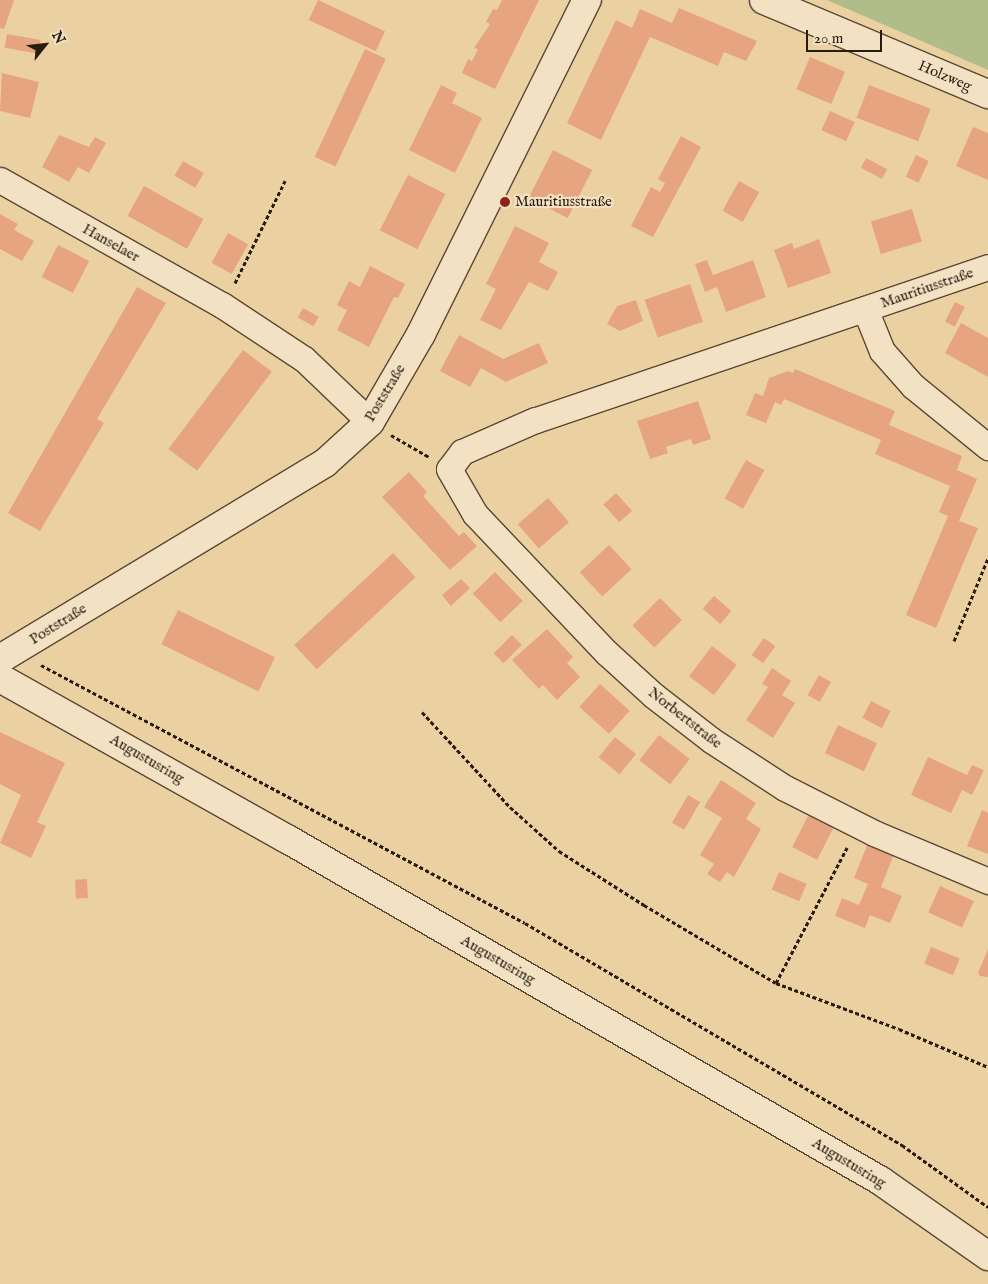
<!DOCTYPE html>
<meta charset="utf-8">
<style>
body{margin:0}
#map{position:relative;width:988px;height:1284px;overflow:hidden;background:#ebd1a1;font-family:"IM FELL English",serif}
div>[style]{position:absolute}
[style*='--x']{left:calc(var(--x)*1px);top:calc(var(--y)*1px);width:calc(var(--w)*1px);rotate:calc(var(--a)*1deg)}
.green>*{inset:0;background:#b1bd89}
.building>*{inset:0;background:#e7a480;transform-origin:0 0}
.path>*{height:3px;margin-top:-1.5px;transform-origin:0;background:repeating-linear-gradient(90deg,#281b10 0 4px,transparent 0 6.5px)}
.roads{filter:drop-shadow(1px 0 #594834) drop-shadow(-1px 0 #594834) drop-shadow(0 1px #594834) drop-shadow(0 -1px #594834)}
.street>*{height:25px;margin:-12.5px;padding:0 12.5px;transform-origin:12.5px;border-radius:12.5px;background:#f2e1c2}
.secondary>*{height:28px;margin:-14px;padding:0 14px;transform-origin:14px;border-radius:14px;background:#f2e1c2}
.dots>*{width:14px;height:14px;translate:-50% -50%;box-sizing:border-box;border:2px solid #f2e1c2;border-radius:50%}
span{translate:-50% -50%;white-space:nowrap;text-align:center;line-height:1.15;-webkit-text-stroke:4.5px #f2e1c2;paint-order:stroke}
.street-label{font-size:15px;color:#281b10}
.poi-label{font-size:15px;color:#281b10}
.left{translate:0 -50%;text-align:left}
.north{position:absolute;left:20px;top:20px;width:50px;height:50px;-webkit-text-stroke:4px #f2e1c2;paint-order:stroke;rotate:61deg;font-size:14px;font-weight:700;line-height:20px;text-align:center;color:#281b10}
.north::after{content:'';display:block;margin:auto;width:18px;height:22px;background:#281b10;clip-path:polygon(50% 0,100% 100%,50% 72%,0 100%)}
.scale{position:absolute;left:806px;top:30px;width:76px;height:22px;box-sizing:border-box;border:2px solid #281b10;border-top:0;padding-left:6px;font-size:15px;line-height:18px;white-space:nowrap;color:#281b10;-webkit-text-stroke:4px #f2e1c2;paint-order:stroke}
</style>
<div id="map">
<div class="green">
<div style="clip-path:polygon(827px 0,988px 0,988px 70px)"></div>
</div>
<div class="building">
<div style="clip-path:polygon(0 0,14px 0,4px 29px,0 28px)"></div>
<div style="left:318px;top:0;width:74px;height:22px;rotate:25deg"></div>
<div style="clip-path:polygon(502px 0,539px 0,495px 89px,462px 73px,468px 59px,472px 61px,478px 49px,474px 48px,490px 24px,486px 22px,493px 9px,497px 10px)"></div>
<div style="clip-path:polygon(679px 8px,757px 41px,746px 61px,724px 52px,718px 66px,650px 37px,601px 140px,567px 123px,616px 20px,632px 28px,640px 9px,672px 23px)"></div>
<div style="left:7px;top:34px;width:34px;height:14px;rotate:10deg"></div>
<div style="left:365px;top:49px;width:23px;height:119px;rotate:25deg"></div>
<div style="left:810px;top:57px;width:38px;height:35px;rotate:23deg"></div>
<div style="clip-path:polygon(2px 73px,39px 82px,30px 118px,0 111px)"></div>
<div style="clip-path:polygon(441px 85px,457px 93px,452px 103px,482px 118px,455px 173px,409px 150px)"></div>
<div style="left:869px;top:85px;width:66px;height:35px;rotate:21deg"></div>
<div style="left:830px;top:111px;width:27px;height:21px;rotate:24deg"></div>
<div style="clip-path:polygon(973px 127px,988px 133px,988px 180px,956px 166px)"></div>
<div style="clip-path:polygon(59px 135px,89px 147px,95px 137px,106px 143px,89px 173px,78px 167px,69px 182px,42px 167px)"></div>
<div style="clip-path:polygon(681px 136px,701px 147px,653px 237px,631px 226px,651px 187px,660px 192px,665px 183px,658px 179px)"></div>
<div style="left:553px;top:150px;width:44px;height:54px;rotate:27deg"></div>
<div style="left:916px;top:155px;width:14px;height:24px;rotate:25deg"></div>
<div style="left:866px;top:158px;width:24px;height:11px;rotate:28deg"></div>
<div style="left:183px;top:161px;width:24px;height:17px;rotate:30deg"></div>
<div style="left:408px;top:175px;width:42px;height:62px;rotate:27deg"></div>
<div style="left:739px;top:181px;width:23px;height:34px;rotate:29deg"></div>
<div style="left:144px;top:186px;width:68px;height:34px;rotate:29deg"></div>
<div style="left:912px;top:209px;width:34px;height:43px;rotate:73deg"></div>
<div style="clip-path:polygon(0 214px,18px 224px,14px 230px,34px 241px,22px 261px,0 249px)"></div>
<div style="clip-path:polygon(515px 226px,549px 243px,539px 262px,558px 272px,548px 291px,529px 282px,501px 330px,480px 320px,496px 289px,486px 284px)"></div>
<div style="left:228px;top:233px;width:23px;height:34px;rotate:29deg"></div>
<div style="clip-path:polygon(819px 239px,831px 273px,788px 288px,774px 250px,792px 243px,794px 249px)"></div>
<div style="left:58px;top:245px;width:35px;height:36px;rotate:27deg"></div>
<div style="clip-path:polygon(707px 260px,713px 275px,753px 260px,766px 297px,726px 312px,717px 287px,705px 292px,695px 264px)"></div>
<div style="clip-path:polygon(370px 266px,405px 284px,398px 298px,394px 297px,369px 347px,337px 330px,347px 310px,337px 305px,349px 281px,360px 287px)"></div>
<div style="left:690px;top:284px;width:40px;height:48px;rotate:71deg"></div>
<div style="clip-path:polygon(137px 287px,166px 303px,97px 419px,104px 423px,40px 531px,8px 513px)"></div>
<div style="clip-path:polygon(636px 300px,643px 321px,620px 331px,607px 324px,617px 306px)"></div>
<div style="left:955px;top:302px;width:11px;height:22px;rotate:27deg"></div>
<div style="left:303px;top:308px;width:18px;height:11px;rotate:29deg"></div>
<div style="clip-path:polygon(961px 323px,988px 338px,988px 377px,945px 353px)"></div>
<div style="clip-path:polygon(459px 335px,503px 359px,539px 343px,548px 363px,506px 382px,481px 368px,470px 387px,440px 371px)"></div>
<div style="left:243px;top:350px;width:36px;height:124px;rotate:37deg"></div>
<div style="clip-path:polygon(795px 369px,895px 411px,889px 425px,962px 456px,957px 470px,977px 479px,959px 521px,978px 528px,936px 628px,906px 615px,948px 516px,939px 512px,950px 486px,875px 454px,881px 440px,784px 399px,781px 405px,775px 402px,766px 423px,746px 415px,755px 393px,763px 396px,769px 378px,788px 371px,793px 373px)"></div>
<div style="clip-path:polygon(698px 401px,711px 439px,693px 445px,691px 439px,678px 443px,666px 447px,668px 453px,650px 459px,637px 421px)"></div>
<div style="left:746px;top:460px;width:21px;height:44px;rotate:29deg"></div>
<div style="clip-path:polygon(409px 472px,427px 492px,423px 496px,459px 536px,464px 532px,477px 546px,450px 570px,382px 497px)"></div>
<div style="left:616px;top:493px;width:24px;height:17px;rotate:48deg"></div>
<div style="left:548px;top:498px;width:32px;height:40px;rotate:49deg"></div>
<div style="left:609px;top:545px;width:33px;height:40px;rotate:47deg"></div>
<div style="left:393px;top:553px;width:33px;height:135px;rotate:47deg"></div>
<div style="left:495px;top:572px;width:40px;height:31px;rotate:46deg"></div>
<div style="clip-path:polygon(461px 579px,470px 588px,451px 606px,442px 595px)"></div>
<div style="left:714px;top:596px;width:23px;height:17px;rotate:41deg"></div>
<div style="left:660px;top:598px;width:31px;height:39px;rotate:45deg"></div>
<div style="left:178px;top:610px;width:108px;height:38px;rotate:26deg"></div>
<div style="clip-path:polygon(547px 629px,573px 657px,567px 663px,580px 677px,557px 700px,543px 685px,539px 689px,512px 660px)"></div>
<div style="left:512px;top:635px;width:14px;height:26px;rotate:45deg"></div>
<div style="left:764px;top:638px;width:14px;height:21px;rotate:36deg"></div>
<div style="left:712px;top:646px;width:31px;height:38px;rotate:37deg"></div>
<div style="clip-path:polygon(772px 668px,791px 681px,782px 695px,795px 703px,773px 738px,746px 720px,768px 687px,762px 684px)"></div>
<div style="left:819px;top:675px;width:14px;height:23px;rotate:30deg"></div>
<div style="left:600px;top:684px;width:40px;height:31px;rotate:42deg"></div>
<div style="left:871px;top:701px;width:22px;height:19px;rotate:27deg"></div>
<div style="left:838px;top:725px;width:43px;height:31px;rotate:25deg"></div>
<div style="clip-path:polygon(0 732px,65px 763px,37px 822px,46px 826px,31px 858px,0 843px,21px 795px,0 784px)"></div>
<div style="left:659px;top:735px;width:39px;height:32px;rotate:38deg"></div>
<div style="left:615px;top:737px;width:27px;height:26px;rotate:39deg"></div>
<div style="clip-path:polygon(928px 757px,967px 775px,972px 765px,984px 770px,972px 795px,962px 790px,951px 813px,911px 795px)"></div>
<div style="clip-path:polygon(721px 780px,756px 803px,746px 819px,761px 829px,734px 877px,727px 872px,720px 882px,707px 874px,714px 864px,700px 855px,722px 818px,704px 807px)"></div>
<div style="left:688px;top:795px;width:14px;height:32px;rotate:30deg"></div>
<div style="clip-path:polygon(982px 810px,988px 813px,988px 854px,967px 846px)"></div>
<div style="left:809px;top:814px;width:28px;height:37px;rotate:27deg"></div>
<div style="clip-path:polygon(868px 843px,894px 854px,881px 887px,902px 896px,890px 923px,870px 915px,865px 928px,835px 916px,842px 898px,859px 905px,868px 884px,854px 878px)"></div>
<div style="left:779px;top:872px;width:30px;height:19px;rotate:23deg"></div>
<div style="left:87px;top:879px;width:19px;height:12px;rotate:87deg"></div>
<div style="left:940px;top:886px;width:37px;height:29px;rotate:24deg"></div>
<div style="left:931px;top:947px;width:31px;height:18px;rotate:22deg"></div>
<div style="clip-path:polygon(988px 949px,988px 977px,980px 976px,978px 973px)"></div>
</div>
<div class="path">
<div style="--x:235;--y:283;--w:114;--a:-63.9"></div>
<div style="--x:391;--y:435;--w:44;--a:30.1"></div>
<div style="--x:954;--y:641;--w:90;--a:-67.7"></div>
<div style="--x:41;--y:665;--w:548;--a:28.06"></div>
<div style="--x:525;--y:923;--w:438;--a:30.5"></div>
<div style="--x:902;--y:1145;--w:106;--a:35.8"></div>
<div style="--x:422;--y:712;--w:129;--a:47.2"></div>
<div style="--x:510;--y:807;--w:66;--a:41.9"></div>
<div style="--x:559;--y:851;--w:101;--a:32.4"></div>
<div style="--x:644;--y:905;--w:153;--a:30.6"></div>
<div style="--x:776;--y:983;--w:131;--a:20.5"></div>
<div style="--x:899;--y:1029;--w:97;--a:23.1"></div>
<div style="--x:776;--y:983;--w:153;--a:-62.3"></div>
</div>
<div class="roads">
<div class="street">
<div style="--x:0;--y:180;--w:255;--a:29.4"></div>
<div style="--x:222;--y:305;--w:98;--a:33.4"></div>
<div style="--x:304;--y:359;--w:91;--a:43.7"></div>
<div style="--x:988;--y:267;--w:478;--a:161.3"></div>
<div style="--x:535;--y:420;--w:80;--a:156.3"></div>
<div style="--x:462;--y:452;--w:21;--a:127"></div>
<div style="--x:449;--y:469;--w:52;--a:60"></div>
<div style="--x:475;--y:514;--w:192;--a:46.5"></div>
<div style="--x:607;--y:653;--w:62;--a:42.4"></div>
<div style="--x:653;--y:695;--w:73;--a:37.8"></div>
<div style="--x:711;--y:740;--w:88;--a:33"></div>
<div style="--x:785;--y:788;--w:100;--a:26.8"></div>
<div style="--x:874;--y:833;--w:124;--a:22.8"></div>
<div style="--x:865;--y:309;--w:45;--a:68"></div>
<div style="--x:882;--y:351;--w:47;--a:48.5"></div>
<div style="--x:913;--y:386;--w:97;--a:39.1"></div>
</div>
<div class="secondary">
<div style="--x:764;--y:0;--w:243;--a:22.8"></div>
<div style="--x:0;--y:659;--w:380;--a:-31.1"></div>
<div style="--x:325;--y:463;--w:61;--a:-42.3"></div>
<div style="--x:370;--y:422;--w:102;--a:-59.9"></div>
<div style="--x:421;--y:334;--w:373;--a:-63.6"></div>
<div style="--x:0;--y:678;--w:331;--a:29.3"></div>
<div style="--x:289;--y:840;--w:683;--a:29.94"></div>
<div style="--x:881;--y:1181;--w:131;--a:35"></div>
</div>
</div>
<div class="dots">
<div style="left:505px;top:202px;background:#8f2418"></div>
</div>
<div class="street-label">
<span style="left:945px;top:76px;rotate:23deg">Holzweg</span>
<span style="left:111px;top:243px;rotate:29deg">Hanselaer</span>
<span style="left:927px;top:288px;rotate:-19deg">Mauritiusstraße</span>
<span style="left:385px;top:393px;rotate:-59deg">Poststraße</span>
<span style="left:58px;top:624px;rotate:-32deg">Poststraße</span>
<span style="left:685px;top:718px;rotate:38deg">Norbertstraße</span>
<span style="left:147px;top:759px;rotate:30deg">Augustusring</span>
<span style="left:498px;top:960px;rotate:30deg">Augustusring</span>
<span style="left:849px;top:1163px;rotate:31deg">Augustusring</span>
</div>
<div class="poi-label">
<span class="left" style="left:515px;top:202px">Mauritiusstraße</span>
</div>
<div class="north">N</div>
<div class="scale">20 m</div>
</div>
